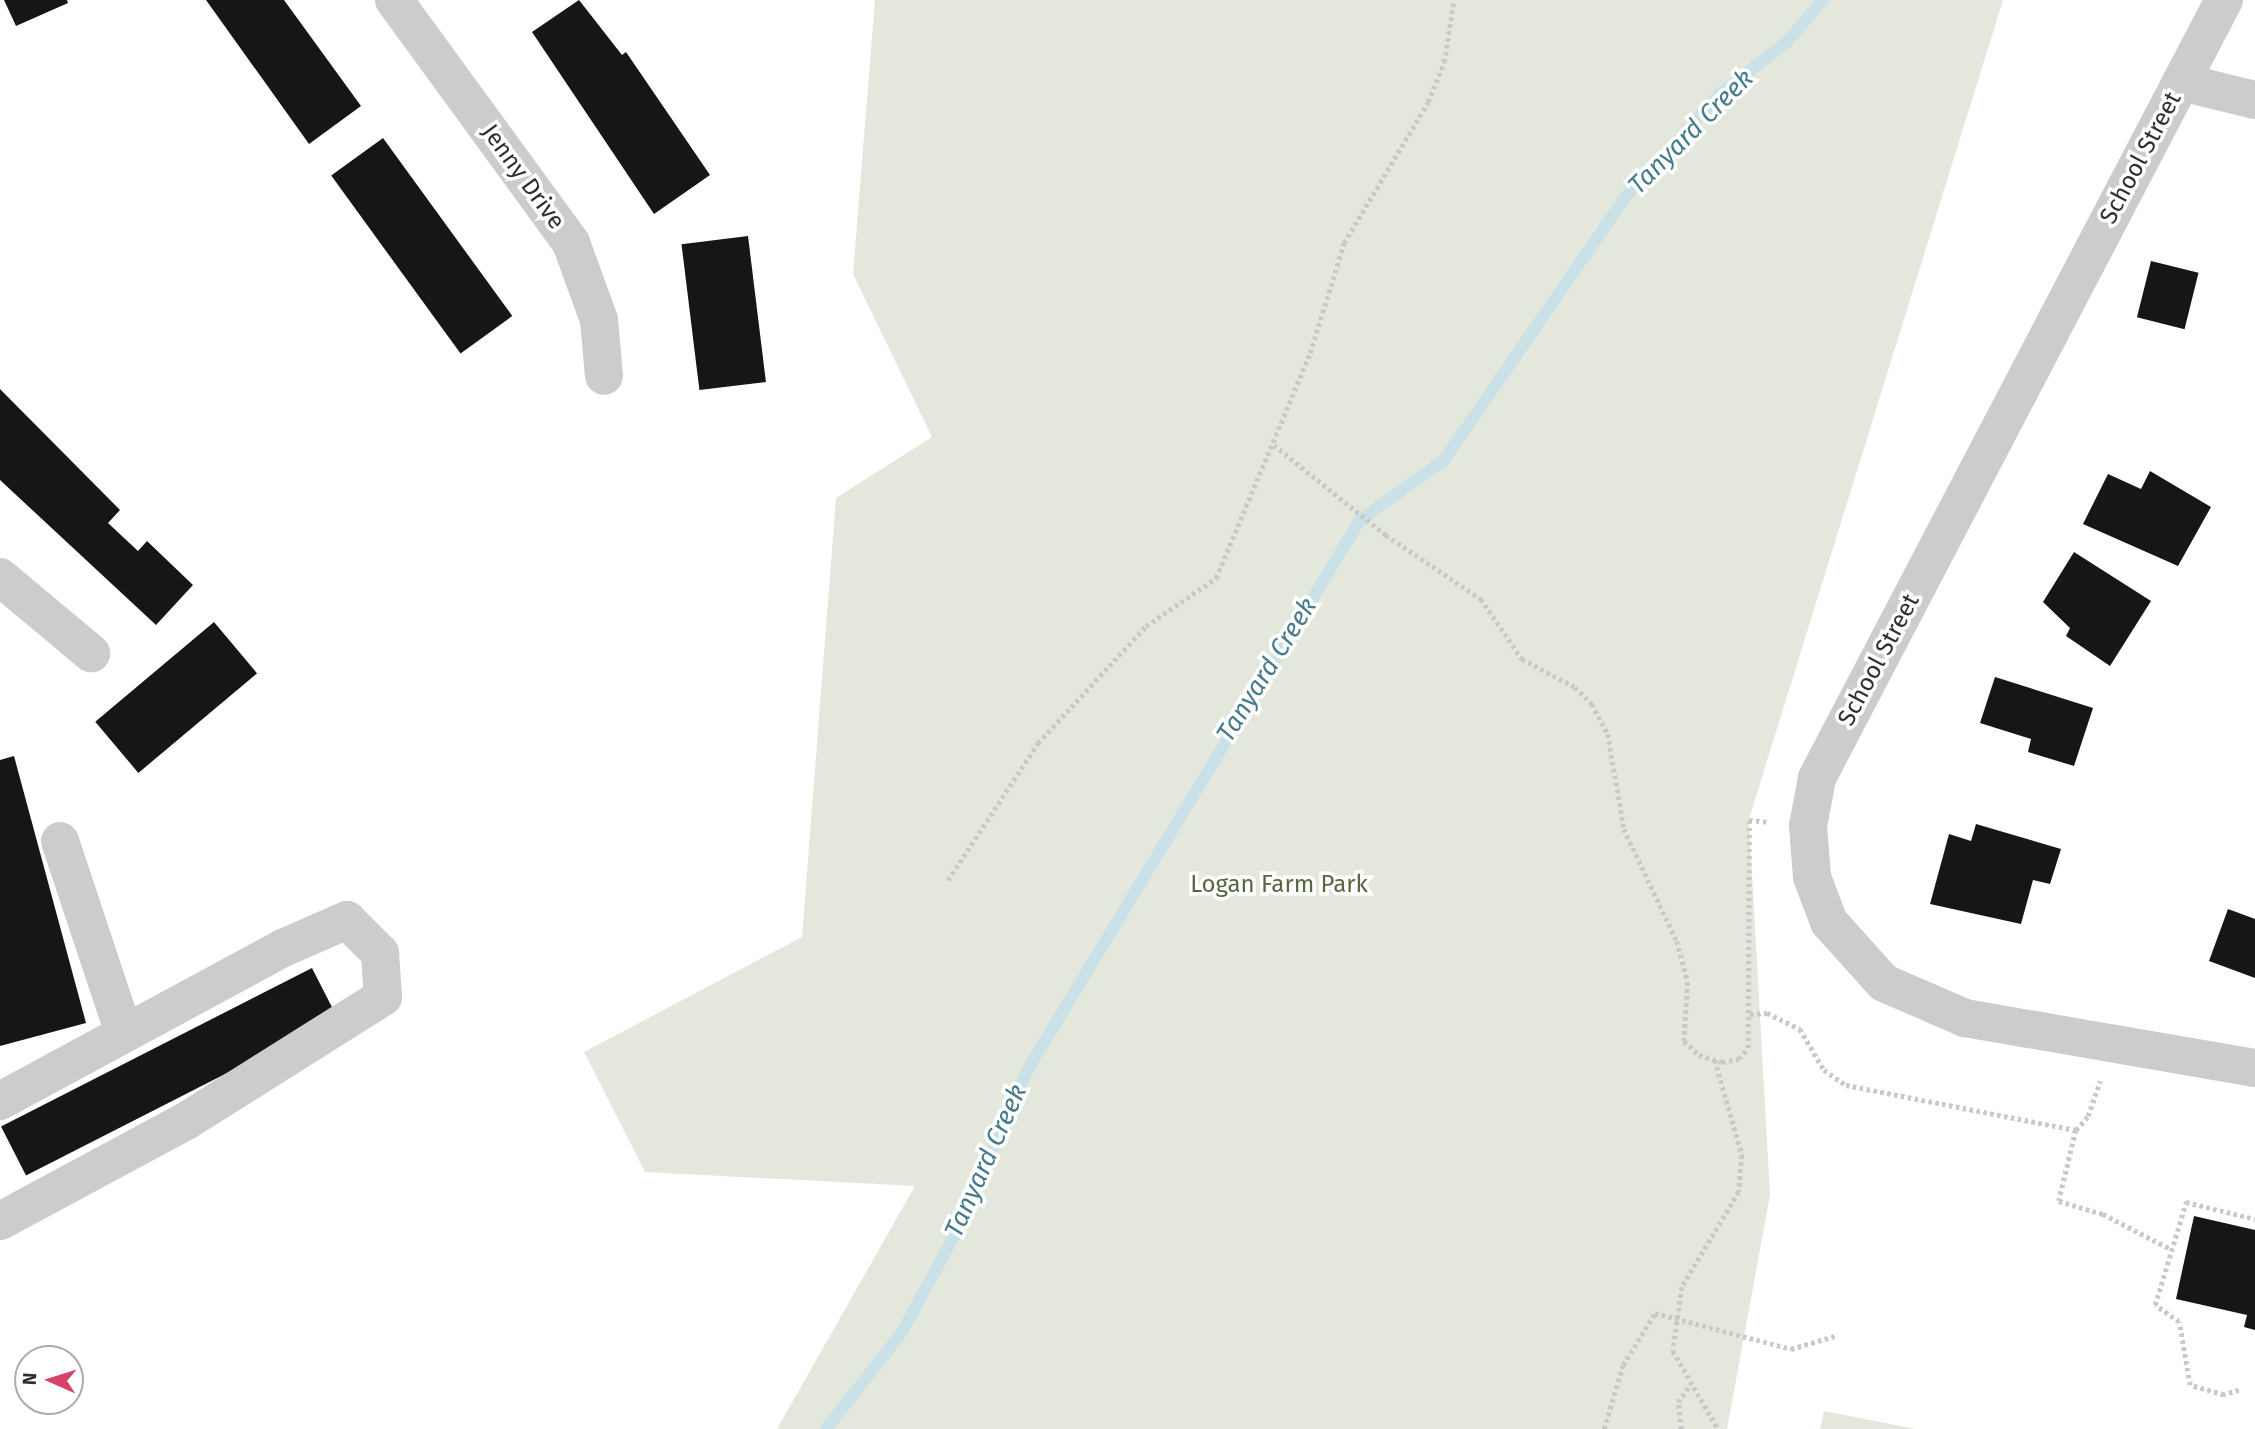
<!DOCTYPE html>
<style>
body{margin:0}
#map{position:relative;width:2255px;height:1429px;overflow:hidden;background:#fff;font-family:"Fira Sans",sans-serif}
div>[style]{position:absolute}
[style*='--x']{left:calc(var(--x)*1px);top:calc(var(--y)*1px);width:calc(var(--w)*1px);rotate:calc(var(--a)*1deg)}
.green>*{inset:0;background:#e4e8dc}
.stream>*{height:12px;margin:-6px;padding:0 6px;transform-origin:6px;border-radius:6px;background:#cae1e7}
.building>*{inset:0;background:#161616;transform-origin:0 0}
.path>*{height:4.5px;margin-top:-2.25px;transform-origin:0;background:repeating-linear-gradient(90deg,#c9c9c9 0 3.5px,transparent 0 7px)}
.minor>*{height:38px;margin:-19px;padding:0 19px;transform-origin:19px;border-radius:19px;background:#ccc}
span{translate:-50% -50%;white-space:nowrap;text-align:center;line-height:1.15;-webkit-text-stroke:7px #fff;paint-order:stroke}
.street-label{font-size:24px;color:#2f2f2f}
.park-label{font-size:24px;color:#596741}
.water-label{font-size:26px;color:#457b8a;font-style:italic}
.north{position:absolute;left:14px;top:1345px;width:70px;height:70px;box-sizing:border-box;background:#fff;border:2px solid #acacac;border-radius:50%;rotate:273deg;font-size:19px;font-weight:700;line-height:28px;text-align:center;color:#2f2f2f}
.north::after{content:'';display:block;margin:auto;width:24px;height:32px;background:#d54366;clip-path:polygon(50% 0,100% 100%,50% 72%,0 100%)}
</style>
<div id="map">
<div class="green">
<div style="clip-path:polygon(875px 0,2003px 0,1749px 819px,1770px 1195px,1727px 1429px,777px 1429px,915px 1186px,645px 1172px,584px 1052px,802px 937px,836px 498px,932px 437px,853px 274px)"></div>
<div style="clip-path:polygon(1824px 1411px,1916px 1429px,1820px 1429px)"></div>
</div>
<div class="stream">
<div style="--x:826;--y:1429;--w:123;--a:-51.9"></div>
<div style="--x:902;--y:1332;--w:117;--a:-61.5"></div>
<div style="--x:958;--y:1229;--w:175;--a:-66.4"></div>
<div style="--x:1028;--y:1069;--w:642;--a:-58.84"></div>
<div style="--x:1360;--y:520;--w:103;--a:-35.5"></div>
<div style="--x:1444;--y:460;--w:321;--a:-55.4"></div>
<div style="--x:1626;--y:196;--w:143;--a:-47.3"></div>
<div style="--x:1723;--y:91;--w:81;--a:-37.4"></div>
<div style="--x:1787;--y:42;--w:55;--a:-49.4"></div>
</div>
<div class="building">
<div style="clip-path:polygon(4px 0,67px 0,68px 3px,16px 26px)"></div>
<div style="clip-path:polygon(206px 0,284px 0,361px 106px,309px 144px)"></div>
<div style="clip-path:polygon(579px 0,622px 55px,626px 52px,710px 175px,654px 214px,532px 32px)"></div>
<div style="left:383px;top:138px;width:220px;height:64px;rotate:54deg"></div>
<div style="left:748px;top:236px;width:147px;height:67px;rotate:83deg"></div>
<div style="left:2151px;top:261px;width:49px;height:58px;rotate:14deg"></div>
<div style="clip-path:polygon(0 389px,120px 510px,108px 523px,138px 551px,147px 541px,193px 585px,156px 625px,0 480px)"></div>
<div style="clip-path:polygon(2150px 471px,2211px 507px,2178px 566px,2083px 524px,2108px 474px,2141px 489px)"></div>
<div style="clip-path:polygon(2074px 552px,2151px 601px,2110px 666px,2066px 636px,2070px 628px,2043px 602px)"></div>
<div style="left:214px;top:622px;width:67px;height:155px;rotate:50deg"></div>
<div style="clip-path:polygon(1995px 677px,2093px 708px,2074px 766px,2028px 752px,2031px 739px,1980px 723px)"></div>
<div style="clip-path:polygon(14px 756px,86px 1023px,0 1046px,0 760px)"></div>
<div style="clip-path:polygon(1976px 824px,2061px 849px,2050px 884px,2033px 880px,2021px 924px,1930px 904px,1949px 834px,1971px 841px)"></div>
<div style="clip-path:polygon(2228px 909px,2255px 919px,2255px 978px,2209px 961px)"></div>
<div style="left:312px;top:968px;width:55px;height:349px;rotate:63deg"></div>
<div style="clip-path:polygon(2194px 1216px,2255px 1230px,2255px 1330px,2244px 1327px,2247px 1315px,2176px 1299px)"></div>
</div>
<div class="path">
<div style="--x:1274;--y:445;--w:144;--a:38.8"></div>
<div style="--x:1386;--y:535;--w:115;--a:34"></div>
<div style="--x:1481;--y:599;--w:73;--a:55.7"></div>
<div style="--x:1522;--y:659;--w:60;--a:27.8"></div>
<div style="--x:1575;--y:687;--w:24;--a:45"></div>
<div style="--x:1592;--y:704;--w:34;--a:62"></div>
<div style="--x:1608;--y:734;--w:96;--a:80.4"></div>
<div style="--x:1624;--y:829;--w:124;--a:64.7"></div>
<div style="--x:1677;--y:941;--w:42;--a:75"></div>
<div style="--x:1688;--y:982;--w:59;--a:93.9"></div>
<div style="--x:1684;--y:1041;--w:21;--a:43"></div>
<div style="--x:1699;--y:1055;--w:24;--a:17"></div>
<div style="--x:1722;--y:1062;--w:17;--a:-10"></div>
<div style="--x:1739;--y:1059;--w:14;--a:-51"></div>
<div style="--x:1748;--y:1048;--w:228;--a:-89.7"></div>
<div style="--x:1749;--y:820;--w:20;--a:6"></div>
<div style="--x:948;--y:880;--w:164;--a:-56.7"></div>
<div style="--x:1038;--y:743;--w:159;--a:-47.3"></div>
<div style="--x:1146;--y:626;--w:85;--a:-34.4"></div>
<div style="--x:1216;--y:578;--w:244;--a:-67.3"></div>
<div style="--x:1310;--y:353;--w:115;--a:-72.8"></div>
<div style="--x:1344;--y:243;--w:164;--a:-59.2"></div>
<div style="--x:1428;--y:102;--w:43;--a:-68.2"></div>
<div style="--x:1444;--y:62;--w:63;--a:-80.8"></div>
<div style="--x:1750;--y:1014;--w:17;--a:-3"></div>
<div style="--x:1767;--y:1013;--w:37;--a:26"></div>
<div style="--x:1800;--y:1029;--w:48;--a:59.7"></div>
<div style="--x:1824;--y:1070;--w:27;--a:34"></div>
<div style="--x:1846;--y:1085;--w:234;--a:11.1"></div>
<div style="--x:2076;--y:1130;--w:73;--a:103.5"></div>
<div style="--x:2059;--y:1201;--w:46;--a:16.5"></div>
<div style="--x:2103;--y:1214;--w:74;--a:27.3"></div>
<div style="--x:1715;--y:1060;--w:99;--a:74.1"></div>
<div style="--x:1742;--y:1155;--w:37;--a:95"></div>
<div style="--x:1739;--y:1192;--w:111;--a:121"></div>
<div style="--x:1682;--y:1287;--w:65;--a:98"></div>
<div style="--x:1673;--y:1351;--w:90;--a:60"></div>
<div style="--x:2076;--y:1130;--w:18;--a:-49"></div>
<div style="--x:2088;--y:1116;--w:37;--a:-71"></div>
<div style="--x:2239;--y:1390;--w:16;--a:162"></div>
<div style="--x:2224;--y:1395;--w:35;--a:-164"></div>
<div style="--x:2190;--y:1385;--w:64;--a:-99.9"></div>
<div style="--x:2179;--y:1322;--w:29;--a:-145"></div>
<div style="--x:2155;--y:1305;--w:108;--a:-73.2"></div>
<div style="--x:2186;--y:1202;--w:71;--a:13.8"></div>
<div style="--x:1604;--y:1429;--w:67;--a:-73.5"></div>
<div style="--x:1623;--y:1365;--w:61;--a:-58.4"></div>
<div style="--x:1655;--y:1313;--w:141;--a:14.8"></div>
<div style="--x:1791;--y:1349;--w:49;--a:-16.6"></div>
<div style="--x:1681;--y:1429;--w:27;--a:-96"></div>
<div style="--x:1678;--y:1402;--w:21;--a:-55"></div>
</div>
<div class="minor">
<div style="--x:394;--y:0;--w:301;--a:53.9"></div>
<div style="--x:571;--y:243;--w:82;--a:70"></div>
<div style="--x:599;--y:320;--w:56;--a:84.9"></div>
<div style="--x:2224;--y:0;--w:878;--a:117.62"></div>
<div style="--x:1817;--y:778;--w:49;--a:100.6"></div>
<div style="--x:1808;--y:826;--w:51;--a:85.5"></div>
<div style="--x:1812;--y:877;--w:48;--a:69.3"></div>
<div style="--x:1829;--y:922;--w:82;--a:48"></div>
<div style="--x:1884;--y:983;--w:88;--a:23.4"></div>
<div style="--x:1965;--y:1018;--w:294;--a:9.8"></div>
<div style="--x:2181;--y:82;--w:76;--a:13.7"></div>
<div style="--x:0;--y:577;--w:119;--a:39.9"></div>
<div style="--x:60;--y:841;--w:202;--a:71.6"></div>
<div style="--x:0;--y:1101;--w:322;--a:-28.4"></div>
<div style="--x:283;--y:948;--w:70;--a:-23.6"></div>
<div style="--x:347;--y:920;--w:47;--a:45"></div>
<div style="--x:380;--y:953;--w:44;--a:86.1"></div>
<div style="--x:383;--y:997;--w:233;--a:147.8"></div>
<div style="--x:186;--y:1121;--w:211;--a:151.7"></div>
</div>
<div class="street-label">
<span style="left:2141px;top:158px;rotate:-62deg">School Street</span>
<span style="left:523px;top:177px;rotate:54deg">Jenny Drive</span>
<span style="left:1879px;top:660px;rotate:-62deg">School Street</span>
</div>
<div class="park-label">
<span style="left:1279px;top:885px">Logan Farm Park</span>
</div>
<div class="water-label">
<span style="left:1691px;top:132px;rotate:-45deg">Tanyard Creek</span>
<span style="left:1267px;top:670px;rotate:-58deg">Tanyard Creek</span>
<span style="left:986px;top:1161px;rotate:-66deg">Tanyard Creek</span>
</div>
<div class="north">N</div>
</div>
